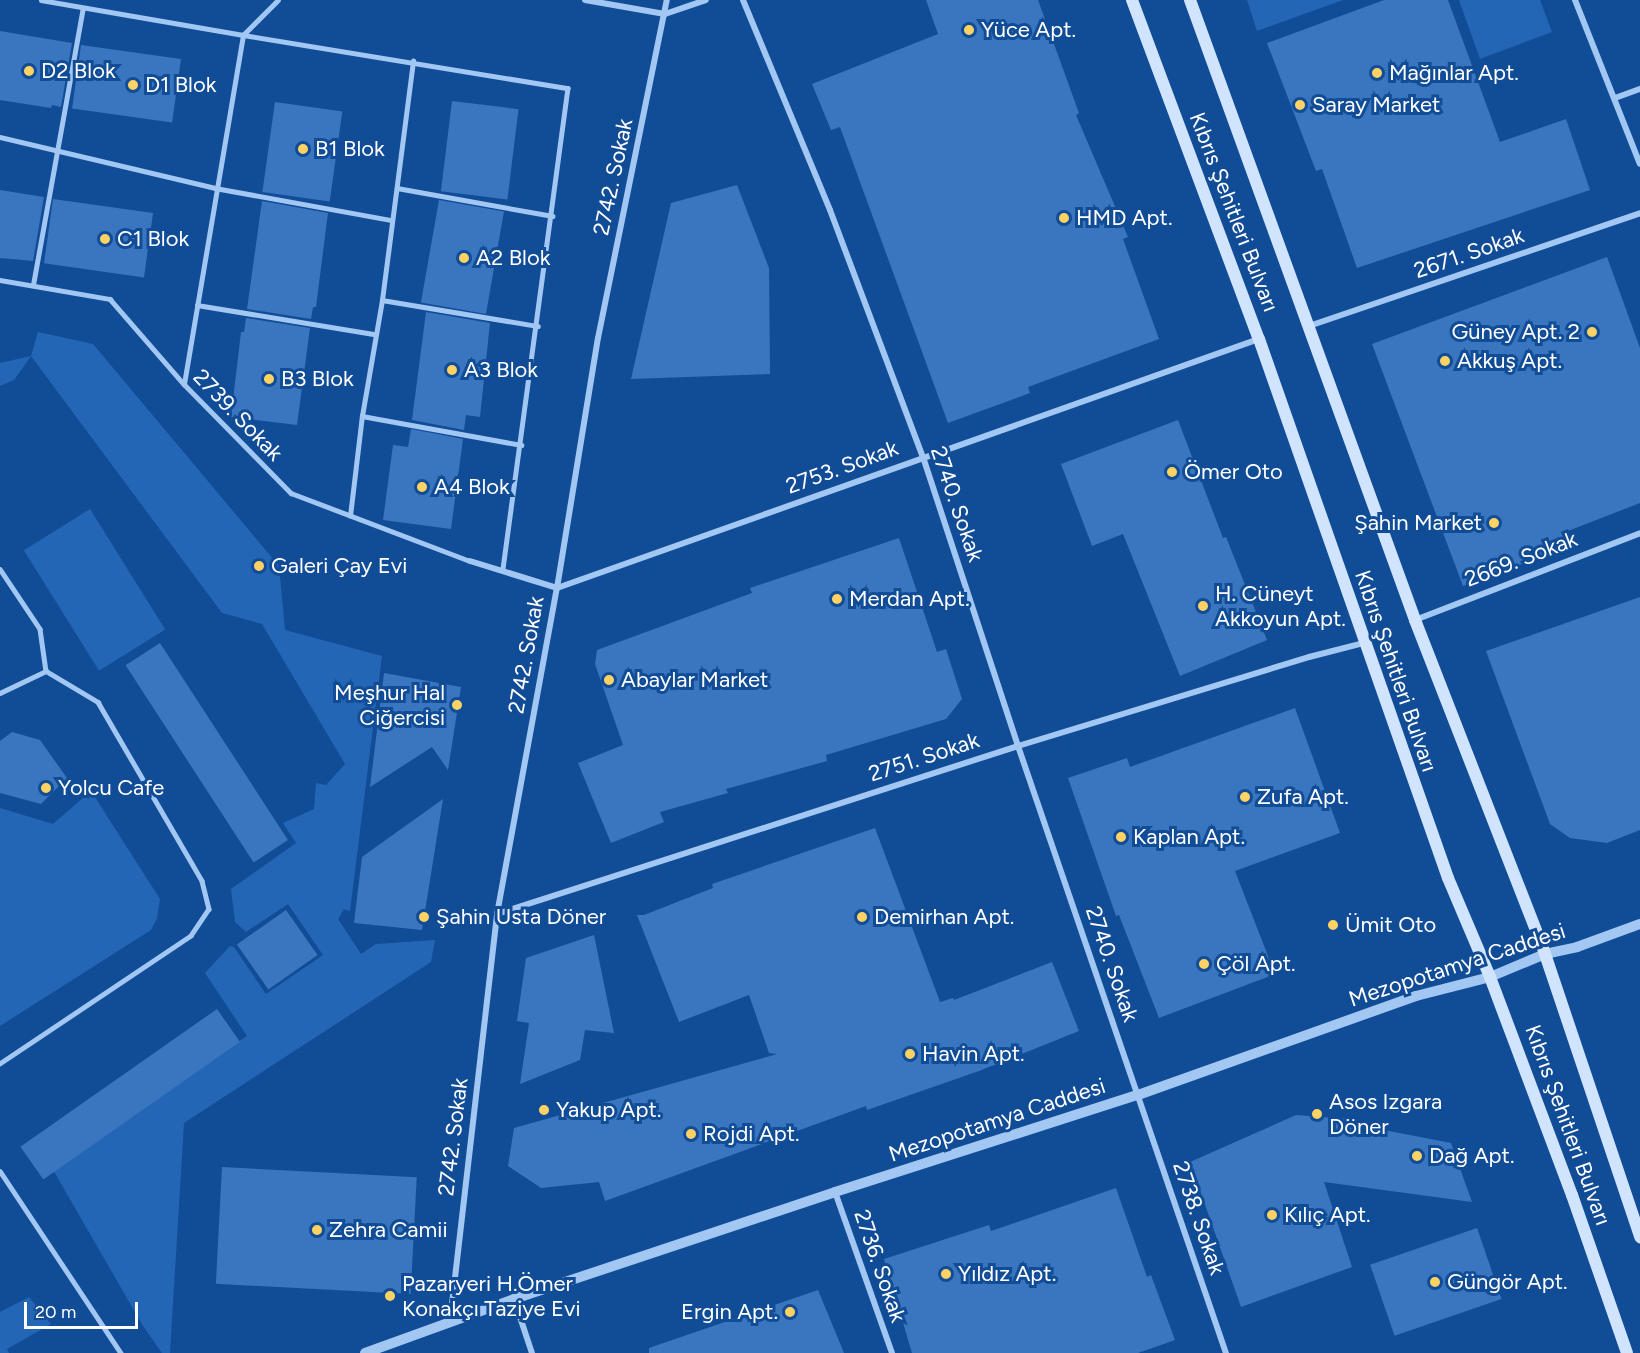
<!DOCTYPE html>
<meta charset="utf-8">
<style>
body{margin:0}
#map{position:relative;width:1640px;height:1353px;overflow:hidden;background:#114c97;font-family:Figtree,sans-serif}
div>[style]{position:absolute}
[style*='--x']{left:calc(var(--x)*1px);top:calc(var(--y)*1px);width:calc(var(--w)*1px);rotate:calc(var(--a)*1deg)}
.green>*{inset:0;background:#2466b6;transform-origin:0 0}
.building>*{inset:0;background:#3a76bf;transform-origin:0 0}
.service>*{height:4.5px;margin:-2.25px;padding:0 2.25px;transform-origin:2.25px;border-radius:2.25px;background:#a2c7f3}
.minor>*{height:6px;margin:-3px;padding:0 3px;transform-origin:3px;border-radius:3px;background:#a2c7f3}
.tertiary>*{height:10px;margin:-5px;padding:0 5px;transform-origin:5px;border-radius:5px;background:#a2c7f3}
.secondary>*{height:12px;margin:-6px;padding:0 6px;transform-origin:6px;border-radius:6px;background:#d1e4fd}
.dots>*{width:16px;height:16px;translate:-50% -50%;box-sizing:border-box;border:3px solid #114c97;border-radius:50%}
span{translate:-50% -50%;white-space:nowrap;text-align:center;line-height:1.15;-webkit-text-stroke:6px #114c97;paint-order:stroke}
.poi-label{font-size:22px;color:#fff}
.left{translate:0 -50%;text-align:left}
.right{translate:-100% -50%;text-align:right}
.street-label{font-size:22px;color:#fff}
.scale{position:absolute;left:24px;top:1302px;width:114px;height:27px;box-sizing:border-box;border:3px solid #fff;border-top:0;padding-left:8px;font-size:18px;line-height:21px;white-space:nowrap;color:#fff;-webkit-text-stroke:4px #114c97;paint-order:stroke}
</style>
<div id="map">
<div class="green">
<div style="clip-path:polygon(1247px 0,1343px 0,1257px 31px)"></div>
<div style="clip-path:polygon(1459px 0,1540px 0,1552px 32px,1480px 59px)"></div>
<div style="clip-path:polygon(38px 332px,93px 344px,279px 566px,285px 630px,382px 656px,350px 911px,344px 909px,338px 919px,361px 954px,376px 944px,435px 940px,431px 962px,184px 1123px,170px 1353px,162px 1353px,143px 1326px,52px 1168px,247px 1036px,205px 973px,230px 946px,234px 947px,266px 994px,323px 955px,288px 904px,246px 932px,235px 922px,231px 889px,296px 843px,283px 823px,314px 809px,316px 783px,326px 785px,345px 764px,262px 624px,222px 613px,31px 356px,14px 380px,0 386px,0 363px,31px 356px)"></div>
<div style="left:90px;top:509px;width:142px;height:78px;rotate:58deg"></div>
<div style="clip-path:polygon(91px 791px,160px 899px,157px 918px,151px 930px,0 1026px,0 808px,53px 824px)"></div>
<div style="clip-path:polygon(29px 1297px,51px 1324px,7px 1349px,9px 1353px,0 1353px,0 1312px)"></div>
</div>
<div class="building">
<div style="clip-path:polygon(926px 0,1038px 0,1079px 113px,1076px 115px,1128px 237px,1123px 239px,1159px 339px,1028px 387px,1030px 393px,948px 423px,840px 127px,831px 130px,812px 84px,938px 34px)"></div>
<div style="clip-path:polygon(1384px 0,1448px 0,1500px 142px,1566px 119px,1590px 190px,1357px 268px,1322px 169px,1316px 171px,1267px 43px)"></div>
<div style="clip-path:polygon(0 31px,72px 43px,61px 107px,52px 105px,51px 108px,0 100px)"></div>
<div style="left:81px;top:45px;width:101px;height:64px;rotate:8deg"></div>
<div style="left:452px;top:101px;width:67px;height:91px;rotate:7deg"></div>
<div style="left:275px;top:102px;width:68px;height:91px;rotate:8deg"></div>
<div style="clip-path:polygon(737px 185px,769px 268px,770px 374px,631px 379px,671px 203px)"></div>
<div style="clip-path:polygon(0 190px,44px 197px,33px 261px,0 258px)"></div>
<div style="left:53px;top:199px;width:101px;height:65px;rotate:8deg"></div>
<div style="left:439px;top:200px;width:66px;height:104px;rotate:10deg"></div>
<div style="clip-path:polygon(262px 201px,328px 213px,316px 307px,313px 307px,311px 319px,247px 309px)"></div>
<div style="clip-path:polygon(1607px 257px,1640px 348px,1640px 503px,1568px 531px,1573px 545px,1463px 586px,1372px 344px)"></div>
<div style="clip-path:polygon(426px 312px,490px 323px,480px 417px,466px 415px,464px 430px,412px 420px)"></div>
<div style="clip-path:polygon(246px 318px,310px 328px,297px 425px,231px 417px,241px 332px,244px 332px)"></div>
<div style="clip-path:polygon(1178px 420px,1223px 538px,1226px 537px,1267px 640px,1180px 676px,1123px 534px,1092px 546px,1061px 464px)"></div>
<div style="clip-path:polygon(411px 429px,463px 439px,451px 529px,383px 520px,393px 445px,408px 447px)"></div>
<div style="clip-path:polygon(899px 538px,937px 652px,946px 649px,962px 699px,946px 719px,826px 755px,827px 761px,726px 789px,728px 793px,660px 812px,664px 822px,611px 843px,578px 763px,623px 745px,595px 664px,597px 650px,752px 593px,750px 588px)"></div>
<div style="clip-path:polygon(1640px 597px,1640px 830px,1607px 843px,1570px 838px,1550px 824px,1486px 651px)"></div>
<div style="left:160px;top:643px;width:235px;height:41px;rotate:57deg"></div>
<div style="clip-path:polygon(384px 673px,461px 687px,448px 770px,432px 747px,370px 787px)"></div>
<div style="clip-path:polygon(1295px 708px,1340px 833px,1235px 871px,1275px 974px,1159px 1018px,1119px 915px,1116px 916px,1068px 778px,1127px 758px,1130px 767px)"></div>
<div style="clip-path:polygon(12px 732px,40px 740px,67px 778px,41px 804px,0 793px,0 741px)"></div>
<div style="clip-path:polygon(443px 799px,422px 930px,354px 923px,362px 857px)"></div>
<div style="clip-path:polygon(875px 828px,940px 1002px,953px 998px,954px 1000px,1052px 962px,1079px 1031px,979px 1071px,867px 1110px,866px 1106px,605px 1201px,599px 1182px,541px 1188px,508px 1166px,514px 1128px,777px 1054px,769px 1053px,749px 995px,679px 1022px,637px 915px,644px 915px,713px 888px,712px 884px)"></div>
<div style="left:286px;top:910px;width:55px;height:60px;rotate:55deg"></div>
<div style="clip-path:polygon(594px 935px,614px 1033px,585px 1030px,580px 1060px,520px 1084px,529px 1023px,517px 1021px,526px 958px)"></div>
<div style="left:217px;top:1009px;width:40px;height:240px;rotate:55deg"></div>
<div style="clip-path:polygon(1296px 1115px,1349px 1119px,1384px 1130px,1451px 1143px,1472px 1202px,1324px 1182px,1352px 1267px,1241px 1307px,1190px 1162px)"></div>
<div style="left:222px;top:1167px;width:195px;height:117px;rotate:3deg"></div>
<div style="clip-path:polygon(1116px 1188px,1147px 1277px,1151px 1275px,1175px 1340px,1138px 1353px,912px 1353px,884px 1259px,989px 1225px,991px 1231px)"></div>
<div style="left:1477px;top:1228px;width:75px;height:113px;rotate:71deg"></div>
<div style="clip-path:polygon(818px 1290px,844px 1353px,649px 1353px,649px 1348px)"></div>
</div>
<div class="service">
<div style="--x:41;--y:0;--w:205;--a:9.8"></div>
<div style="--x:243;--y:35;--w:49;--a:-45"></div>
<div style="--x:0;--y:137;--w:221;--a:13.3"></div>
<div style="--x:215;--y:188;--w:179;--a:10.3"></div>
<div style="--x:397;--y:188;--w:158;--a:10.2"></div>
<div style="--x:0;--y:280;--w:112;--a:9.8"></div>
<div style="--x:110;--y:299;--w:113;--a:49"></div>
<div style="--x:184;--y:384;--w:153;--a:45.5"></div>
<div style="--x:291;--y:493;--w:191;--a:20.8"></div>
<div style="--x:33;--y:285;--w:281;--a:-79.8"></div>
<div style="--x:382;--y:300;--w:158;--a:9.5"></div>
<div style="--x:197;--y:305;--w:180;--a:9.3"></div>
<div style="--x:184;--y:384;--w:354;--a:-80.4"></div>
<div style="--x:243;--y:35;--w:329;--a:9.3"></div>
<div style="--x:568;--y:88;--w:486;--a:97.7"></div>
<div style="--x:362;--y:416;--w:162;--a:10.3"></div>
<div style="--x:350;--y:516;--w:101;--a:-83.2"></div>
<div style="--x:362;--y:416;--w:118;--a:-80.2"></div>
<div style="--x:382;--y:300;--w:241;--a:-82.6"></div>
<div style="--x:0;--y:569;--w:72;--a:56.3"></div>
<div style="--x:40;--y:629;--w:42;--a:81.9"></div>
<div style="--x:0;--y:693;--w:51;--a:-25.6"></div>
<div style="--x:46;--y:671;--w:61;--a:30.8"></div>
<div style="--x:98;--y:702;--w:207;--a:59.8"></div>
<div style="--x:202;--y:881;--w:29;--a:76"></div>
<div style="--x:209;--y:909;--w:32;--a:124"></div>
<div style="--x:191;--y:936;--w:230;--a:146.2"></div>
<div style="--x:0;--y:1171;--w:219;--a:56.4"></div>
</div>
<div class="minor">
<div style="--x:585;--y:0;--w:81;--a:9.9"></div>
<div style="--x:665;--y:14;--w:43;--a:-18.9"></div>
<div style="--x:743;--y:0;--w:227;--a:67.5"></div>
<div style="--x:830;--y:210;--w:264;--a:69.4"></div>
<div style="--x:923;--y:457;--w:304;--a:71.8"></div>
<div style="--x:1018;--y:746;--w:642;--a:71.09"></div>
<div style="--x:1575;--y:0;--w:176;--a:68.4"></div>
<div style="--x:1615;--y:98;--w:27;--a:-20"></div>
<div style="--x:1309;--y:326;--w:350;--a:-18.8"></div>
<div style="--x:470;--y:561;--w:91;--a:17.2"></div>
<div style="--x:557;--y:588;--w:745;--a:-19.53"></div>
<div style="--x:1415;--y:620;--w:241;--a:-21.1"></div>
<div style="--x:497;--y:914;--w:547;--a:-17.87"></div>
<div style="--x:1018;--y:746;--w:304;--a:-17"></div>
<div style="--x:1309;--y:657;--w:57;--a:-14.3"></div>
<div style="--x:835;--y:1192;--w:171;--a:70.5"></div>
<div style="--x:514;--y:1299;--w:57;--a:71.6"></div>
<div style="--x:450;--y:1321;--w:410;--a:-83.4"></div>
<div style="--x:497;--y:914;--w:331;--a:-79.6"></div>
<div style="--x:557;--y:588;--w:253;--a:-80.7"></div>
<div style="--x:598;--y:338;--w:345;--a:-78.5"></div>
</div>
<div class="tertiary">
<div style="--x:365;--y:1353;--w:158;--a:-19.9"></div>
<div style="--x:514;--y:1299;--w:338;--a:-18.4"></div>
<div style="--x:835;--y:1192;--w:318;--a:-17.8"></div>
<div style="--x:1138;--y:1095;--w:295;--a:-19.6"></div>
<div style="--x:1416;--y:996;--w:76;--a:-14.4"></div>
<div style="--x:1490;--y:977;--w:60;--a:-22.7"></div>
<div style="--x:1545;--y:954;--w:33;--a:-12"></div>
<div style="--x:1577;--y:947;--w:67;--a:-20.1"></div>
</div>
<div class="secondary">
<div style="--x:1132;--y:0;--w:362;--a:69.5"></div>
<div style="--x:1259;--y:339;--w:571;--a:70.68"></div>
<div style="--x:1448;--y:878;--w:108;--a:67"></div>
<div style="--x:1490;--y:977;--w:233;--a:69.4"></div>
<div style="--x:1572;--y:1195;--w:167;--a:70.8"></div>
<div style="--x:1190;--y:0;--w:660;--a:70.05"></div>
<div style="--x:1415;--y:620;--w:358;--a:68.7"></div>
<div style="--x:1545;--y:954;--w:299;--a:71.4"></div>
</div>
<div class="dots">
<div style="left:969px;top:30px;background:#ffd264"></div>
<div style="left:29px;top:71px;background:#ffd264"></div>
<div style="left:1377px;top:73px;background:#ffd264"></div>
<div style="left:133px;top:85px;background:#ffd264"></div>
<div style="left:1300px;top:105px;background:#ffd264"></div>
<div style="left:303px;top:149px;background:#ffd264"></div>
<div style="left:1064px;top:218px;background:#ffd264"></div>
<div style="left:105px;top:239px;background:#ffd264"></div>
<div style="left:464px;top:258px;background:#ffd264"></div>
<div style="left:1592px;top:332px;background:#ffd264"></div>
<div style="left:1445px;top:361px;background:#ffd264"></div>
<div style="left:452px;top:370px;background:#ffd264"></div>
<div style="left:269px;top:379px;background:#ffd264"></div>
<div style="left:1172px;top:472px;background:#ffd264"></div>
<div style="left:422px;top:487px;background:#ffd264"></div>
<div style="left:1494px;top:523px;background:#ffd264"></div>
<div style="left:259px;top:566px;background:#ffd264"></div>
<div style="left:837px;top:599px;background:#ffd264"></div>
<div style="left:1203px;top:606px;background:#ffd264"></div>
<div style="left:609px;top:680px;background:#ffd264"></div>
<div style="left:457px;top:705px;background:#ffd264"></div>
<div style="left:46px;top:788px;background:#ffd264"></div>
<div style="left:1245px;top:797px;background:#ffd264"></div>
<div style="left:1121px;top:837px;background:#ffd264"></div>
<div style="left:424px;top:917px;background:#ffd264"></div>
<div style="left:862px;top:917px;background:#ffd264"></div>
<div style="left:1333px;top:925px;background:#ffd264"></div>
<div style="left:1204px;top:964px;background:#ffd264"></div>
<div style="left:910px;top:1054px;background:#ffd264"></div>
<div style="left:544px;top:1110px;background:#ffd264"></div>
<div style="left:1317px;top:1114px;background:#ffd264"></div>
<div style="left:691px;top:1134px;background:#ffd264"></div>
<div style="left:1417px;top:1156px;background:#ffd264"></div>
<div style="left:1272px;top:1215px;background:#ffd264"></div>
<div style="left:317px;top:1230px;background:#ffd264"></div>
<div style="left:946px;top:1274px;background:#ffd264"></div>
<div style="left:1435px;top:1282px;background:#ffd264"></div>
<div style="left:390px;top:1296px;background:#ffd264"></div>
<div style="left:790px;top:1312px;background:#ffd264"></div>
</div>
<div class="poi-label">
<span class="left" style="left:981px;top:30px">Yüce Apt.</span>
<span class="left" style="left:41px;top:71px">D2 Blok</span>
<span class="left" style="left:1389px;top:73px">Mağınlar Apt.</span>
<span class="left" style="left:145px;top:85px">D1 Blok</span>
<span class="left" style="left:1312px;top:105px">Saray Market</span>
<span class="left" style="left:315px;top:149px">B1 Blok</span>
<span class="left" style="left:1076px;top:218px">HMD Apt.</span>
<span class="left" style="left:117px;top:239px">C1 Blok</span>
<span class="left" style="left:476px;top:258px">A2 Blok</span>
<span class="right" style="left:1580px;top:332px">Güney Apt. 2</span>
<span class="left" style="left:1457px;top:361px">Akkuş Apt.</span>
<span class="left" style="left:464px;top:370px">A3 Blok</span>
<span class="left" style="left:281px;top:379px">B3 Blok</span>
<span class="left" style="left:1184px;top:472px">Ömer Oto</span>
<span class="left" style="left:434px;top:487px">A4 Blok</span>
<span class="right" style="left:1482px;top:523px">Şahin Market</span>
<span class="left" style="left:271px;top:566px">Galeri Çay Evi</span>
<span class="left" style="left:1215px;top:606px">H. Cüneyt<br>Akkoyun Apt.</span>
<span class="left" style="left:849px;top:599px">Merdan Apt.</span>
<span class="left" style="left:621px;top:680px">Abaylar Market</span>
<span class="right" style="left:445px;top:705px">Meşhur Hal<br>Ciğercisi</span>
<span class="left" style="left:58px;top:788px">Yolcu Cafe</span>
<span class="left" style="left:1257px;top:797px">Zufa Apt.</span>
<span class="left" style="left:1133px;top:837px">Kaplan Apt.</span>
<span class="left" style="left:436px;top:917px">Şahin Usta Döner</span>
<span class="left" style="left:874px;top:917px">Demirhan Apt.</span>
<span class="left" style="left:1345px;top:925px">Ümit Oto</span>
<span class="left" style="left:1216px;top:964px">Çöl Apt.</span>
<span class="left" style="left:922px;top:1054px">Havin Apt.</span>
<span class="left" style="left:1329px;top:1114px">Asos Izgara<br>Döner</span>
<span class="left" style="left:556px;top:1110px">Yakup Apt.</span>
<span class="left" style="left:703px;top:1134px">Rojdi Apt.</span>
<span class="left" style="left:1429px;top:1156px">Dağ Apt.</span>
<span class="left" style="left:1284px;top:1215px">Kılıç Apt.</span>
<span class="left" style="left:329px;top:1230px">Zehra Camii</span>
<span class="left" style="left:958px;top:1274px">Yıldız Apt.</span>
<span class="left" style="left:1447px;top:1282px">Güngör Apt.</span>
<span class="left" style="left:402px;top:1296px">Pazaryeri H.Ömer<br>Konakçı Taziye Evi</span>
<span class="right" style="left:778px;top:1312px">Ergin Apt.</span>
</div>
<div class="street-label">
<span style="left:613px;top:177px;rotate:-78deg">2742. Sokak</span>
<span style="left:1234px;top:212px;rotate:69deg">Kıbrıs Şehitleri Bulvarı</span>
<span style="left:1469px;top:253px;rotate:-19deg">2671. Sokak</span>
<span style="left:238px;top:415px;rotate:46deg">2739. Sokak</span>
<span style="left:842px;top:467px;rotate:-20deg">2753. Sokak</span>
<span style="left:957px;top:504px;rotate:71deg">2740. Sokak</span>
<span style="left:1521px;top:559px;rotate:-21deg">2669. Sokak</span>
<span style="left:526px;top:655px;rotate:-80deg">2742. Sokak</span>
<span style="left:1396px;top:671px;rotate:71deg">Kıbrıs Şehitleri Bulvarı</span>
<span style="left:924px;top:757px;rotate:-18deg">2751. Sokak</span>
<span style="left:1112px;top:964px;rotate:71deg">2740. Sokak</span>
<span style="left:1457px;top:965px;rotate:-18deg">Mezopotamya Caddesi</span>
<span style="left:997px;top:1120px;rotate:-18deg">Mezopotamya Caddesi</span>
<span style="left:1568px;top:1125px;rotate:70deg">Kıbrıs Şehitleri Bulvarı</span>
<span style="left:453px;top:1137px;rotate:-83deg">2742. Sokak</span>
<span style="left:1199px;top:1218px;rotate:71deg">2738. Sokak</span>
<span style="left:880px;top:1266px;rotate:71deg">2736. Sokak</span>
</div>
<div class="scale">20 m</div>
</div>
